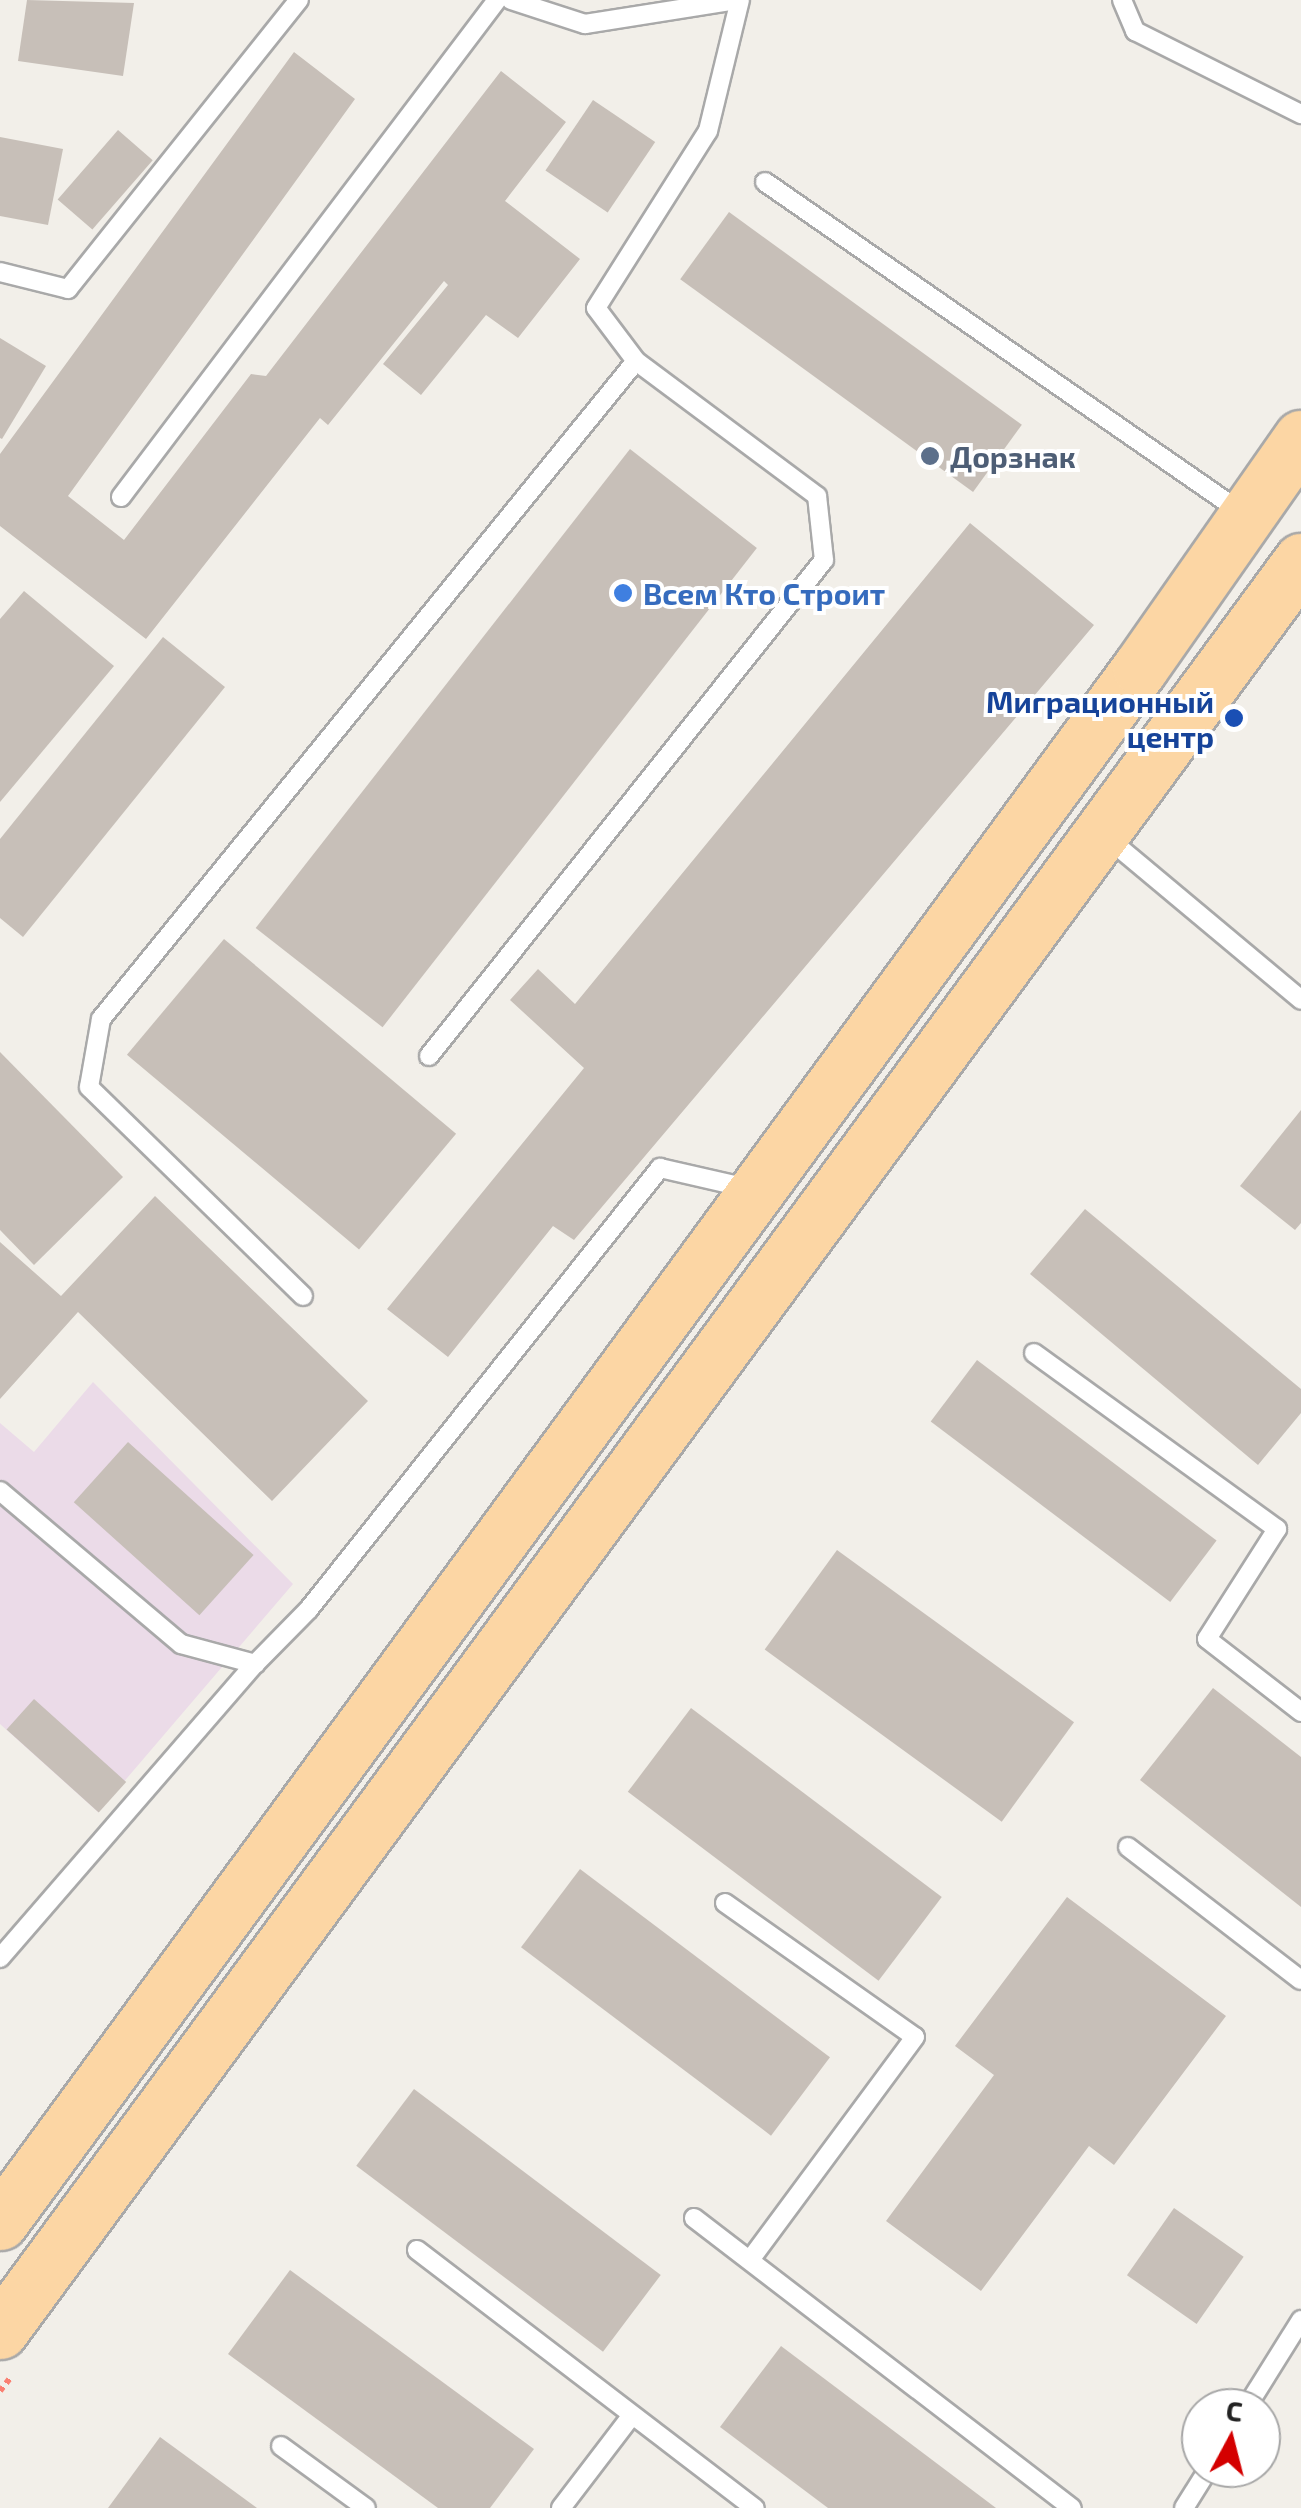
<!DOCTYPE html>
<meta charset="utf-8">
<style>
body{margin:0}
#map{position:relative;width:1301px;height:2508px;overflow:hidden;background:#f2efe9;font-family:"Exo 2",sans-serif}
div>[style]{position:absolute}
[style*='--x']{left:calc(var(--x)*1px);top:calc(var(--y)*1px);width:calc(var(--w)*1px);rotate:calc(var(--a)*1deg)}
.industrial>*{inset:0;background:#ebdbe8}
.building>*{inset:0;background:#c7bfb8;transform-origin:0 0}
.path>*{height:6px;margin-top:-3px;transform-origin:0;background:repeating-linear-gradient(90deg,#fa8072 0 5px,transparent 0 10px)}
.roads{filter:drop-shadow(2px 0 #a9a9a9) drop-shadow(-2px 0 #a9a9a9) drop-shadow(0 2px #a9a9a9) drop-shadow(0 -2px #a9a9a9)}
.lane>*{height:18px;margin:-9px;padding:0 9px;transform-origin:9px;border-radius:9px;background:#fff}
.primary>*{height:55px;margin:-27.5px;padding:0 27.5px;transform-origin:27.5px;border-radius:27.5px;background:#fcd6a4}
.dots>*{width:28px;height:28px;translate:-50% -50%;box-sizing:border-box;border:5px solid #fff;border-radius:50%}
span{translate:-50% -50%;white-space:nowrap;text-align:center;line-height:1.15;-webkit-text-stroke:8px #fff;paint-order:stroke}
.service-label{font-size:30px;color:#4e5e75;font-weight:700}
.left{translate:0 -50%;text-align:left}
.shop-label{font-size:30px;color:#366cbe;font-weight:700}
.transit-label{font-size:30px;color:#164399;font-weight:700}
.right{translate:-100% -50%;text-align:right}
.north{position:absolute;left:1181px;top:2388px;width:100px;height:100px;box-sizing:border-box;background:#fff;border:2px solid #a7a7a7;border-radius:50%;rotate:7deg;font-size:28px;font-weight:700;line-height:40px;text-align:center;color:#222}
.north::after{content:'';display:block;margin:auto;width:35px;height:45px;background:#d40000;clip-path:polygon(50% 0,100% 100%,50% 72%,0 100%)}
</style>
<div id="map">
<div class="industrial">
<div style="clip-path:polygon(93px 1382px,293px 1584px,98px 1812px,0 1724px,0 1423px,34px 1452px)"></div>
</div>
<div class="building">
<div style="clip-path:polygon(27px 0,134px 3px,123px 76px,18px 61px)"></div>
<div style="clip-path:polygon(294px 52px,355px 99px,68px 496px,124px 540px,251px 374px,266px 376px,501px 71px,566px 122px,505px 201px,580px 259px,518px 338px,486px 315px,421px 395px,383px 364px,448px 285px,444px 281px,328px 425px,320px 418px,146px 639px,0 526px,0 454px)"></div>
<div style="left:593px;top:100px;width:75px;height:85px;rotate:34deg"></div>
<div style="left:118px;top:130px;width:46px;height:92px;rotate:41deg"></div>
<div style="clip-path:polygon(0 137px,63px 149px,48px 225px,0 216px)"></div>
<div style="left:729px;top:212px;width:362px;height:83px;rotate:36deg"></div>
<div style="clip-path:polygon(0 338px,46px 366px,2px 439px,0 438px)"></div>
<div style="left:630px;top:449px;width:161px;height:608px;rotate:38deg"></div>
<div style="clip-path:polygon(970px 523px,1094px 625px,574px 1240px,553px 1226px,448px 1357px,387px 1309px,584px 1068px,510px 1000px,538px 969px,575px 1004px)"></div>
<div style="clip-path:polygon(24px 591px,114px 666px,0 802px,0 619px)"></div>
<div style="clip-path:polygon(163px 637px,225px 687px,23px 937px,0 918px,0 839px)"></div>
<div style="left:224px;top:939px;width:303px;height:151px;rotate:40deg"></div>
<div style="clip-path:polygon(0 1052px,123px 1177px,34px 1265px,0 1230px)"></div>
<div style="clip-path:polygon(1301px 1110px,1301px 1223px,1295px 1230px,1240px 1186px)"></div>
<div style="clip-path:polygon(155px 1196px,368px 1401px,272px 1501px,78px 1312px,0 1399px,0 1242px,61px 1296px)"></div>
<div style="clip-path:polygon(1085px 1209px,1301px 1389px,1301px 1413px,1258px 1465px,1030px 1274px)"></div>
<div style="left:977px;top:1360px;width:300px;height:77px;rotate:37deg"></div>
<div style="left:128px;top:1442px;width:169px;height:81px;rotate:42deg"></div>
<div style="left:837px;top:1550px;width:293px;height:123px;rotate:36deg"></div>
<div style="clip-path:polygon(1213px 1688px,1301px 1757px,1301px 1907px,1140px 1780px)"></div>
<div style="left:34px;top:1699px;width:124px;height:41px;rotate:42deg"></div>
<div style="left:691px;top:1708px;width:314px;height:105px;rotate:37deg"></div>
<div style="left:580px;top:1869px;width:313px;height:98px;rotate:37deg"></div>
<div style="clip-path:polygon(1067px 1897px,1226px 2016px,1114px 2165px,1089px 2146px,981px 2291px,886px 2221px,994px 2075px,955px 2046px)"></div>
<div style="left:414px;top:2089px;width:309px;height:96px;rotate:37deg"></div>
<div style="left:1174px;top:2208px;width:85px;height:82px;rotate:35deg"></div>
<div style="clip-path:polygon(290px 2270px,534px 2449px,490px 2508px,438px 2508px,228px 2354px)"></div>
<div style="clip-path:polygon(781px 2346px,996px 2508px,828px 2508px,720px 2427px)"></div>
<div style="clip-path:polygon(160px 2437px,257px 2508px,108px 2508px)"></div>
</div>
<div class="path">
<div style="--x:0;--y:2391;--w:16;--a:-52"></div>
</div>
<div class="roads">
<div class="lane">
<div style="--x:511;--y:0;--w:78;--a:18"></div>
<div style="--x:585;--y:24;--w:153;--a:-9"></div>
<div style="--x:1122;--y:0;--w:34;--a:67"></div>
<div style="--x:1135;--y:31;--w:186;--a:26.6"></div>
<div style="--x:765;--y:182;--w:579;--a:34.73"></div>
<div style="--x:0;--y:272;--w:70;--a:14"></div>
<div style="--x:68;--y:289;--w:370;--a:-51.4"></div>
<div style="--x:121;--y:497;--w:623;--a:-52.89"></div>
<div style="--x:1104;--y:835;--w:257;--a:39.9"></div>
<div style="--x:429;--y:1056;--w:634;--a:-51.47"></div>
<div style="--x:824;--y:560;--w:64;--a:-96.2"></div>
<div style="--x:817;--y:496;--w:226;--a:-143.3"></div>
<div style="--x:303;--y:1296;--w:299;--a:-135.7"></div>
<div style="--x:89;--y:1087;--w:69;--a:-80"></div>
<div style="--x:101;--y:1019;--w:848;--a:-50.89"></div>
<div style="--x:636;--y:361;--w:66;--a:-127"></div>
<div style="--x:596;--y:308;--w:209;--a:-57.7"></div>
<div style="--x:708;--y:131;--w:135;--a:-76.3"></div>
<div style="--x:1034;--y:1353;--w:300;--a:35.9"></div>
<div style="--x:1277;--y:1529;--w:130;--a:122.5"></div>
<div style="--x:1207;--y:1639;--w:119;--a:37.8"></div>
<div style="--x:0;--y:1491;--w:237;--a:40.2"></div>
<div style="--x:181;--y:1644;--w:77;--a:15.1"></div>
<div style="--x:255;--y:1664;--w:77;--a:-45.5"></div>
<div style="--x:309;--y:1609;--w:564;--a:-51.48"></div>
<div style="--x:660;--y:1168;--w:89;--a:12.9"></div>
<div style="--x:1128;--y:1847;--w:218;--a:37.6"></div>
<div style="--x:725;--y:1903;--w:232;--a:35.2"></div>
<div style="--x:915;--y:2037;--w:277;--a:126.5"></div>
<div style="--x:0;--y:1958;--w:389;--a:-49.1"></div>
<div style="--x:694;--y:2218;--w:476;--a:37.5"></div>
<div style="--x:417;--y:2250;--w:425;--a:37.4"></div>
<div style="--x:1246;--y:2408;--w:104;--a:-58"></div>
<div style="--x:281;--y:2446;--w:105;--a:36.1"></div>
<div style="--x:561;--y:2508;--w:117;--a:-52.6"></div>
<div style="--x:1184;--y:2508;--w:47;--a:-58"></div>
</div>
<div class="primary">
<div style="--x:0;--y:2222;--w:1927;--a:-53.74"></div>
<div style="--x:1140;--y:668;--w:281;--a:-55"></div>
<div style="--x:0;--y:2331;--w:2197;--a:-53.68"></div>
</div>
</div>
<div class="dots">
<div style="left:930px;top:456px;background:#5c6f8a"></div>
<div style="left:623px;top:593px;background:#3f7fe0"></div>
<div style="left:1234px;top:718px;background:#1a4fb4"></div>
</div>
<div class="service-label">
<span class="left" style="left:950px;top:456px">Дорзнак</span>
</div>
<div class="shop-label">
<span class="left" style="left:643px;top:593px">Всем Кто Строит</span>
</div>
<div class="transit-label">
<span class="right" style="left:1214px;top:718px">Миграционный<br>центр</span>
</div>
<div class="north">С</div>
</div>
